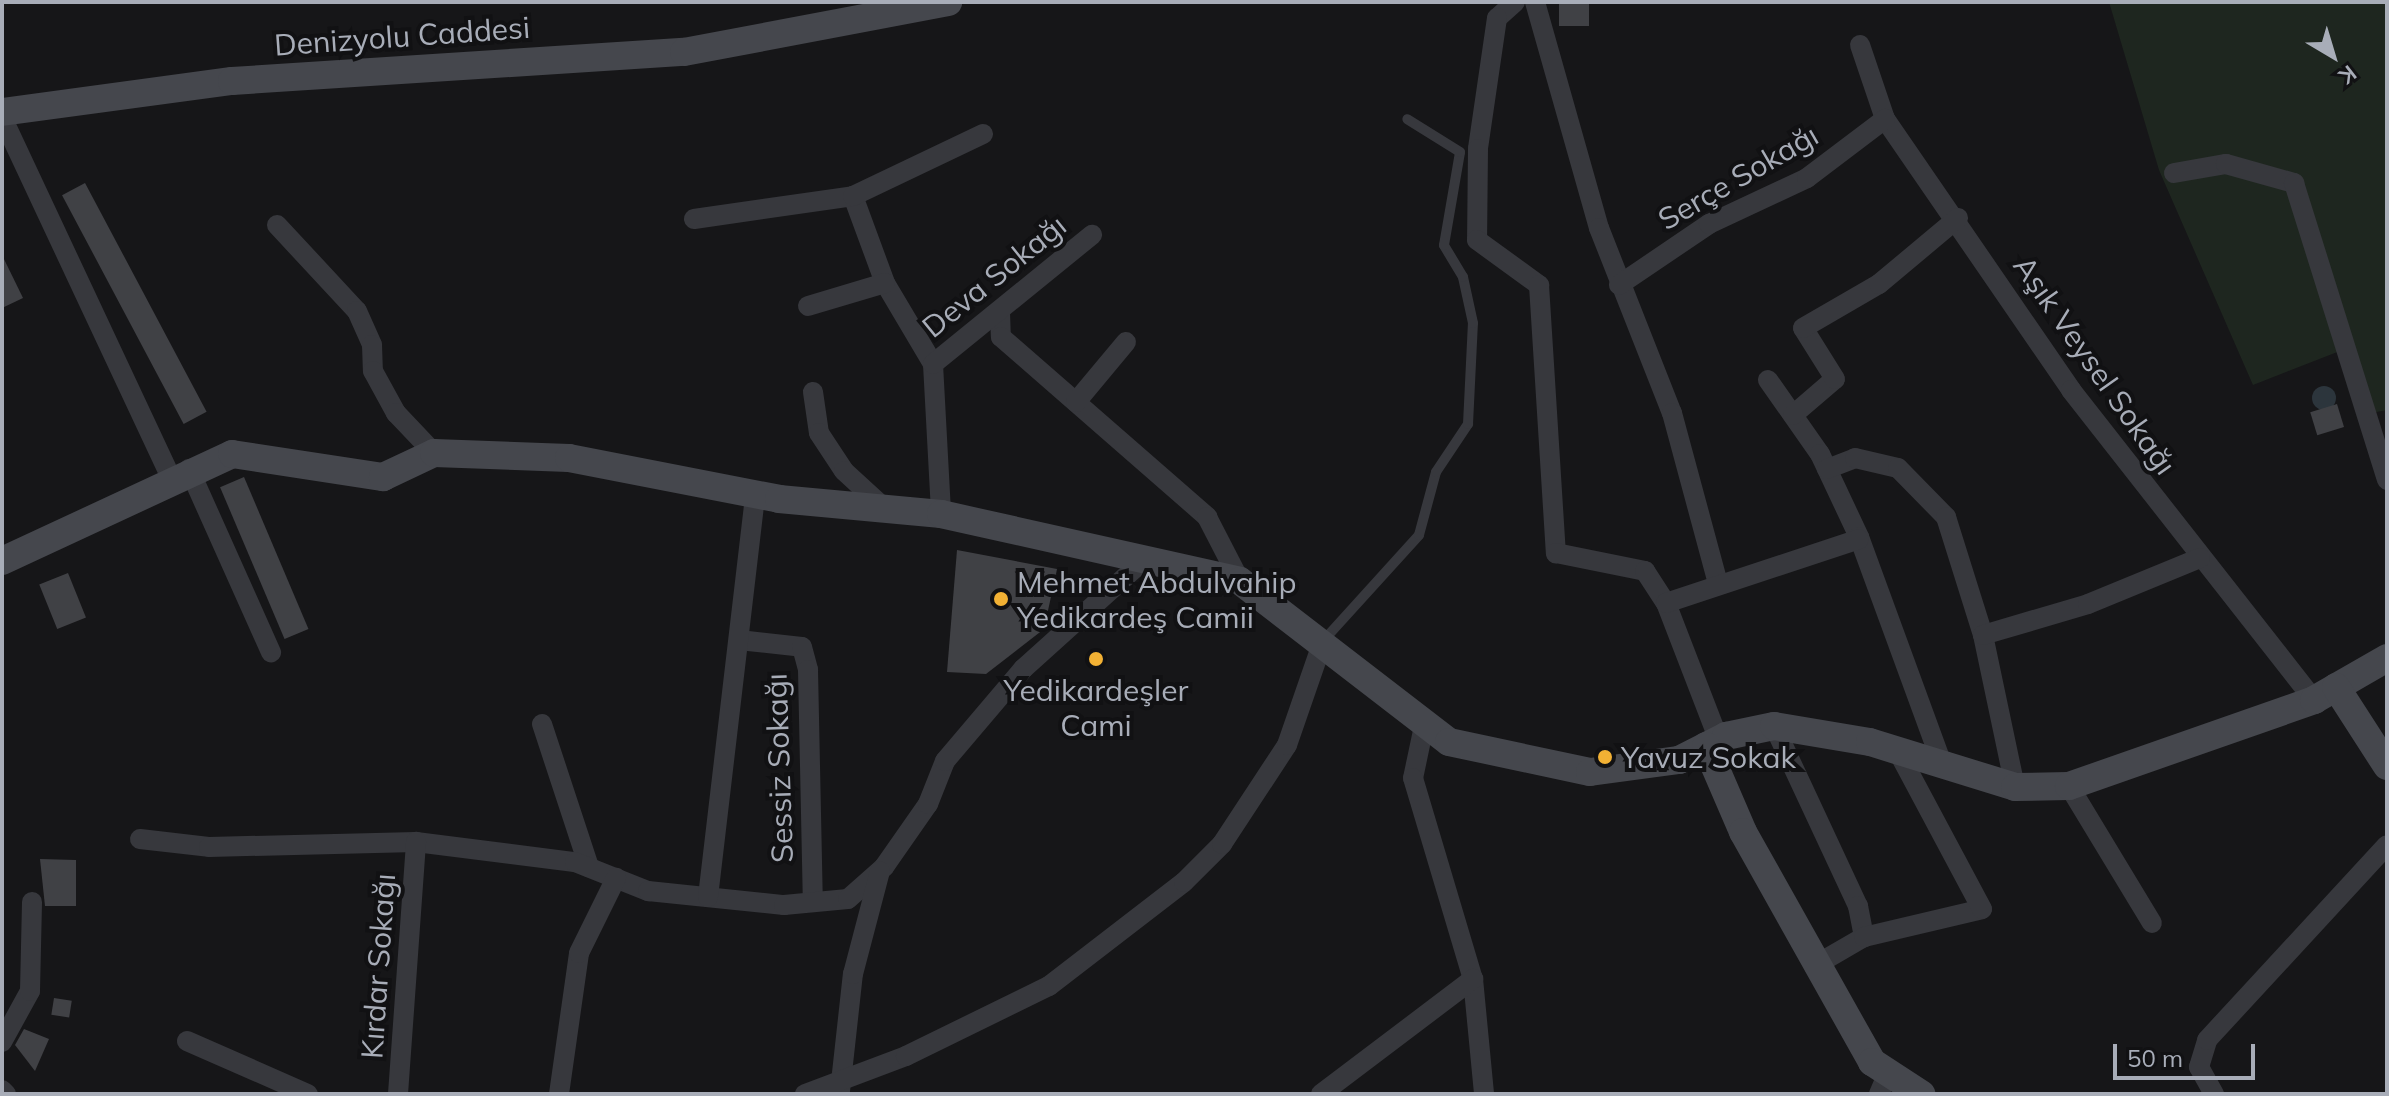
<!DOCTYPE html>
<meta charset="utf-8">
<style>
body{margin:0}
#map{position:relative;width:2389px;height:1096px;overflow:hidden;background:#161618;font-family:Mulish,sans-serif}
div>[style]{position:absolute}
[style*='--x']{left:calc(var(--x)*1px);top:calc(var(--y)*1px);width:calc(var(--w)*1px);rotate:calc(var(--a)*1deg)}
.green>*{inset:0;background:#1e261f}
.water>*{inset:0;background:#2c353c}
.round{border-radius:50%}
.building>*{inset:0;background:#404145;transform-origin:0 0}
.lane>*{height:10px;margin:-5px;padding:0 5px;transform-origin:5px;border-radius:5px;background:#37383d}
.street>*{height:20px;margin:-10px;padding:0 10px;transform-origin:10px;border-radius:10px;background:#37383d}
.secondary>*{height:28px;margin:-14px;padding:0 14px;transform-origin:14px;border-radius:14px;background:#45474d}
.dots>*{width:22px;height:22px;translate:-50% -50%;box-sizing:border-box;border:4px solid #111113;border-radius:50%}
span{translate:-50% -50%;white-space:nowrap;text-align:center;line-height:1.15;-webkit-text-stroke:8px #111113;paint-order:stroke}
.street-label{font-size:30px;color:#a8adb8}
.poi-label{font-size:30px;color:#a8adb8}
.left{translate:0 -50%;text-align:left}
.frame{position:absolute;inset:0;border:4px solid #a8adb8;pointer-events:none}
.north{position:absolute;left:2293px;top:16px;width:80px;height:80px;-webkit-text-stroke:6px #111113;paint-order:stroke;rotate:142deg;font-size:22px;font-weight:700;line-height:32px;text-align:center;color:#a8adb8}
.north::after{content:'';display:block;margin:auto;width:28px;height:36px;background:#a8adb8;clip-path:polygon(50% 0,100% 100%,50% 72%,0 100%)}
.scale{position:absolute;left:2113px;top:1044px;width:142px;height:36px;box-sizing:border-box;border:4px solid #a8adb8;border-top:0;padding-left:10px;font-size:24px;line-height:28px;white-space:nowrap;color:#a8adb8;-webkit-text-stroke:6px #111113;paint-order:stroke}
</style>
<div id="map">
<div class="green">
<div style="clip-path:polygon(2109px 2px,2387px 2px,2387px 410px,2366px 414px,2345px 349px,2253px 385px,2159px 170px)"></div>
</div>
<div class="water">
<div class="round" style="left:2312px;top:386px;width:24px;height:24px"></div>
</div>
<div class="building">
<div style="left:1559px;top:2px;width:30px;height:24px"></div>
<div style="left:85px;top:183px;width:259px;height:26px;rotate:62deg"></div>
<div style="clip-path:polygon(2px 255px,23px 298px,2px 308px)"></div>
<div style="left:2337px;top:404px;width:24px;height:28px;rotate:73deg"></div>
<div style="left:244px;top:477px;width:165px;height:26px;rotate:67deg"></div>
<div style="clip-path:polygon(957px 550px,1057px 569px,1044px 629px,986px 674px,947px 672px)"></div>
<div style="left:68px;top:573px;width:48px;height:31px;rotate:68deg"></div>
<div style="clip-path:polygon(40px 859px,76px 860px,76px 906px,45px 906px)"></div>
<div style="left:54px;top:998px;width:18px;height:17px;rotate:9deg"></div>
<div style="clip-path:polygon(24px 1029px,49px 1039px,35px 1071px,15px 1045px)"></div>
</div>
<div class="lane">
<div style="--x:1323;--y:641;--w:143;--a:-47.8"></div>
<div style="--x:1419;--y:535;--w:65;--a:-74.9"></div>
<div style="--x:1436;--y:472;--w:58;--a:-56.3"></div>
<div style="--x:1468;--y:424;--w:101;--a:-87.2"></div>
<div style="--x:1473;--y:323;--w:47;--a:-102.3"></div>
<div style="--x:1463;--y:277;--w:37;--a:-121"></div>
<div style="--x:1444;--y:245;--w:94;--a:-80.2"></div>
<div style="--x:1460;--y:152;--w:62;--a:-148.1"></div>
</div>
<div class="street">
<div style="--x:1515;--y:2;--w:24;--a:138"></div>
<div style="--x:1497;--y:18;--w:132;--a:98.3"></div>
<div style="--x:1478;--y:149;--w:91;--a:90.6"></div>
<div style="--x:1477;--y:240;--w:77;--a:36"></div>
<div style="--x:1539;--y:285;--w:269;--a:86.4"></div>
<div style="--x:1556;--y:553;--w:91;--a:11.4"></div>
<div style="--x:1645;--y:571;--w:38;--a:57"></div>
<div style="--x:1666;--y:603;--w:147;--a:68.9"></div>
<div style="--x:1535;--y:2;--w:235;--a:74.2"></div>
<div style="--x:1599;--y:228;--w:199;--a:68.5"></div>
<div style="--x:1672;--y:413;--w:177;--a:74.9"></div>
<div style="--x:1860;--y:45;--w:78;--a:71.3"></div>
<div style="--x:1885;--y:119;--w:329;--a:55.5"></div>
<div style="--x:2071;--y:390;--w:394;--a:51.9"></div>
<div style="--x:2;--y:117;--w:399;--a:64.9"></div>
<div style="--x:2174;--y:173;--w:53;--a:-9.8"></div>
<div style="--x:2226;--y:164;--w:71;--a:15.6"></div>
<div style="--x:2294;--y:183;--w:311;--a:72.6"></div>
<div style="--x:853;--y:196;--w:93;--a:69.8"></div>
<div style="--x:885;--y:283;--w:94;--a:59.3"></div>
<div style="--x:933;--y:364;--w:150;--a:86.9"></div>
<div style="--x:694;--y:219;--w:161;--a:-8.2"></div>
<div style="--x:853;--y:196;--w:144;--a:-25.5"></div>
<div style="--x:277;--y:225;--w:117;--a:47.1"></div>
<div style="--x:357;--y:311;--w:37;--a:66"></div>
<div style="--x:372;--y:345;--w:26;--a:88"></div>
<div style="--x:373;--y:371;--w:48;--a:61.3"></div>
<div style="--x:396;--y:413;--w:55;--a:46.5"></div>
<div style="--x:1619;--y:285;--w:109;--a:-34.1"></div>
<div style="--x:1709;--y:224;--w:108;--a:-25.1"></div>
<div style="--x:1807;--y:178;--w:98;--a:-37.1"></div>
<div style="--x:808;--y:306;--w:80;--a:-16.6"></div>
<div style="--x:1000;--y:312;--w:25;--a:88"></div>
<div style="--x:1001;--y:337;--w:274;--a:41.1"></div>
<div style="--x:1207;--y:517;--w:72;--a:62.7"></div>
<div style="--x:933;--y:364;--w:205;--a:-39.1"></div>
<div style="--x:1768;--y:380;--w:90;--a:54.9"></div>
<div style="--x:1820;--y:454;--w:92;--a:64.8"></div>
<div style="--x:1859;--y:537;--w:242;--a:69.9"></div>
<div style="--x:813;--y:392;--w:41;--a:81.7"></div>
<div style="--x:819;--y:433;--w:45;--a:56.7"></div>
<div style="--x:844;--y:471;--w:52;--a:42.6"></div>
<div style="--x:1076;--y:402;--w:78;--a:-50.2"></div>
<div style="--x:1793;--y:415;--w:55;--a:-40.6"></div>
<div style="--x:1835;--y:379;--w:60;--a:-122.1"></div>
<div style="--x:1803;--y:328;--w:88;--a:-30.1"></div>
<div style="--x:1879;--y:284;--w:103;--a:-39.9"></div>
<div style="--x:189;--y:469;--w:201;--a:65.9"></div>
<div style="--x:1827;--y:469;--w:30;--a:-21"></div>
<div style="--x:1855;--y:458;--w:44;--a:13.1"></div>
<div style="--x:1898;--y:468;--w:69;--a:45.6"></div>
<div style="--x:1946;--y:517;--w:124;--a:72.6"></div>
<div style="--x:1983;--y:635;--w:155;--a:78.1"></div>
<div style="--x:1666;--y:603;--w:203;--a:-18.3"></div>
<div style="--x:1983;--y:635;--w:109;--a:-16.4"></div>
<div style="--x:2088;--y:604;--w:121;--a:-22.3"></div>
<div style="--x:739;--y:640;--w:63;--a:6.3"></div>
<div style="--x:802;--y:647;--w:24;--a:75"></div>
<div style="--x:808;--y:670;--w:232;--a:88.8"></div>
<div style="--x:542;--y:724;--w:151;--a:71.8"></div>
<div style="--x:1424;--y:726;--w:53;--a:101.9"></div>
<div style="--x:1413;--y:778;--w:210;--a:73.4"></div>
<div style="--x:1473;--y:979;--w:116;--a:84.5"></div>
<div style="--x:1774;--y:726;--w:199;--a:65"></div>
<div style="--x:1858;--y:906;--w:32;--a:79"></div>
<div style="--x:2069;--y:786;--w:160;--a:58.8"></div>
<div style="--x:140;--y:839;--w:69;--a:6.6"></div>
<div style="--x:209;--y:847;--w:207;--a:-1.4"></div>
<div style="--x:416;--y:842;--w:160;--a:7.2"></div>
<div style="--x:575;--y:862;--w:79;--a:21.7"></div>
<div style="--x:648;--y:891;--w:137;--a:5.9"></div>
<div style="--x:784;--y:905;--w:64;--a:-5.4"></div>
<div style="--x:848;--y:899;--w:48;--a:-41.6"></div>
<div style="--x:884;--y:867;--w:77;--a:-55.1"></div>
<div style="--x:928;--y:804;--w:46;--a:-68.4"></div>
<div style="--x:945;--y:761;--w:121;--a:-49.7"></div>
<div style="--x:1023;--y:669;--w:163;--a:-42"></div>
<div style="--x:708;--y:897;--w:405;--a:-83.3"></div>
<div style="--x:1814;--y:966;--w:58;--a:-30.1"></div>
<div style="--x:1864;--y:937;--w:121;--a:-13.3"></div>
<div style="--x:1982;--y:909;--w:180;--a:-118.1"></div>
<div style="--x:187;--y:1041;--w:132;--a:23.7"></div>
<div style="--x:2;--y:1042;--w:58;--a:-61.2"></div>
<div style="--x:30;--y:991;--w:89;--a:-88.7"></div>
<div style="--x:2;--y:1090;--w:6;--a:45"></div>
<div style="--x:840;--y:1091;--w:118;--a:-83.7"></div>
<div style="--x:853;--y:974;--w:106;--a:-75.3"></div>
<div style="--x:398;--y:1094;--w:253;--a:-85.9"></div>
<div style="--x:559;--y:1094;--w:142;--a:-81.9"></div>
<div style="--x:579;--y:953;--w:84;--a:-63.7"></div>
<div style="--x:805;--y:1094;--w:108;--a:-20.6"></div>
<div style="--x:906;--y:1056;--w:159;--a:-26.1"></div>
<div style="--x:1049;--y:986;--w:170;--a:-37.6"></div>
<div style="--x:1184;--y:882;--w:54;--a:-45"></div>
<div style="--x:1222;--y:844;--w:118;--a:-56.7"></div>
<div style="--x:1287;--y:745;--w:110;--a:-70.9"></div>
<div style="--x:1321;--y:1094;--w:191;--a:-37.1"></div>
<div style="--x:1879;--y:1094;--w:23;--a:-67"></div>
<div style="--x:2214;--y:1094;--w:31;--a:-119"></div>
<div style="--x:2199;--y:1067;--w:28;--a:-73"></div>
<div style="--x:2207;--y:1040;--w:265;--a:-47.3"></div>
</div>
<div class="secondary">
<div style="--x:2;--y:112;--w:232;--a:-7.7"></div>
<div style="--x:232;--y:81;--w:453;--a:-3.7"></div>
<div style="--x:684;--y:52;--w:269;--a:-10.7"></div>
<div style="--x:2;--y:561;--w:254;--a:-24.9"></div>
<div style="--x:232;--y:454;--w:153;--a:8.7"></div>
<div style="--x:383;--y:477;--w:56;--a:-25.2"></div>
<div style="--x:434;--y:453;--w:135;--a:2.1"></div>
<div style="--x:569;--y:458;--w:214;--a:11"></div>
<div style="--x:779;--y:499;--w:163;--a:5.3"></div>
<div style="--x:941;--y:514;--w:306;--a:12.6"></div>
<div style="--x:1240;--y:581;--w:264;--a:37.6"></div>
<div style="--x:1449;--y:742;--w:144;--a:12"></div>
<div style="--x:1590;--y:772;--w:90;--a:-7.7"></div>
<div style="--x:1679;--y:760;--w:53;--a:-27.1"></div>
<div style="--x:1726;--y:736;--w:49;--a:-11.8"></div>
<div style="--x:1774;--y:726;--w:97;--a:9.5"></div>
<div style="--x:1870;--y:742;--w:152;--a:17.2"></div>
<div style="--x:2015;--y:787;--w:54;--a:-1.1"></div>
<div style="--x:2069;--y:786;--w:260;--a:-19.3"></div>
<div style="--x:2314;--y:700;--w:84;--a:-29.9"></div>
<div style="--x:2336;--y:687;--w:94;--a:57.2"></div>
<div style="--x:1706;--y:746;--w:94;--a:66.7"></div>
<div style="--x:1743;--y:832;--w:264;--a:60.7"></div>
<div style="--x:1872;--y:1062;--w:59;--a:33.1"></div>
</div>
<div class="dots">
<div style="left:1001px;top:599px;background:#f2b134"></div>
<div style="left:1096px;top:659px;background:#f2b134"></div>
<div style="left:1605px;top:757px;background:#f2b134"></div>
</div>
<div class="street-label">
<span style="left:402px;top:36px;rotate:-4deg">Denizyolu Caddesi</span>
<span style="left:1738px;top:177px;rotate:-30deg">Serçe Sokağı</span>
<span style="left:994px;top:276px;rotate:-39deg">Deva Sokağı</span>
<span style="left:2095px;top:365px;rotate:55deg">Aşık Veysel Sokağı</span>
<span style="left:779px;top:768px;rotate:-92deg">Sessiz Sokağı</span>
<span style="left:378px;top:966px;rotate:-86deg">Kırdar Sokağı</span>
</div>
<div class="poi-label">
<span class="left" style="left:1017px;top:599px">Mehmet Abdulvahip<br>Yedikardeş Camii</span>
<span style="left:1096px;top:707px">Yedikardeşler<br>Cami</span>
<span class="left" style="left:1621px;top:757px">Yavuz Sokak</span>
</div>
<div class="frame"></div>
<div class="north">K</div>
<div class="scale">50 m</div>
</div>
